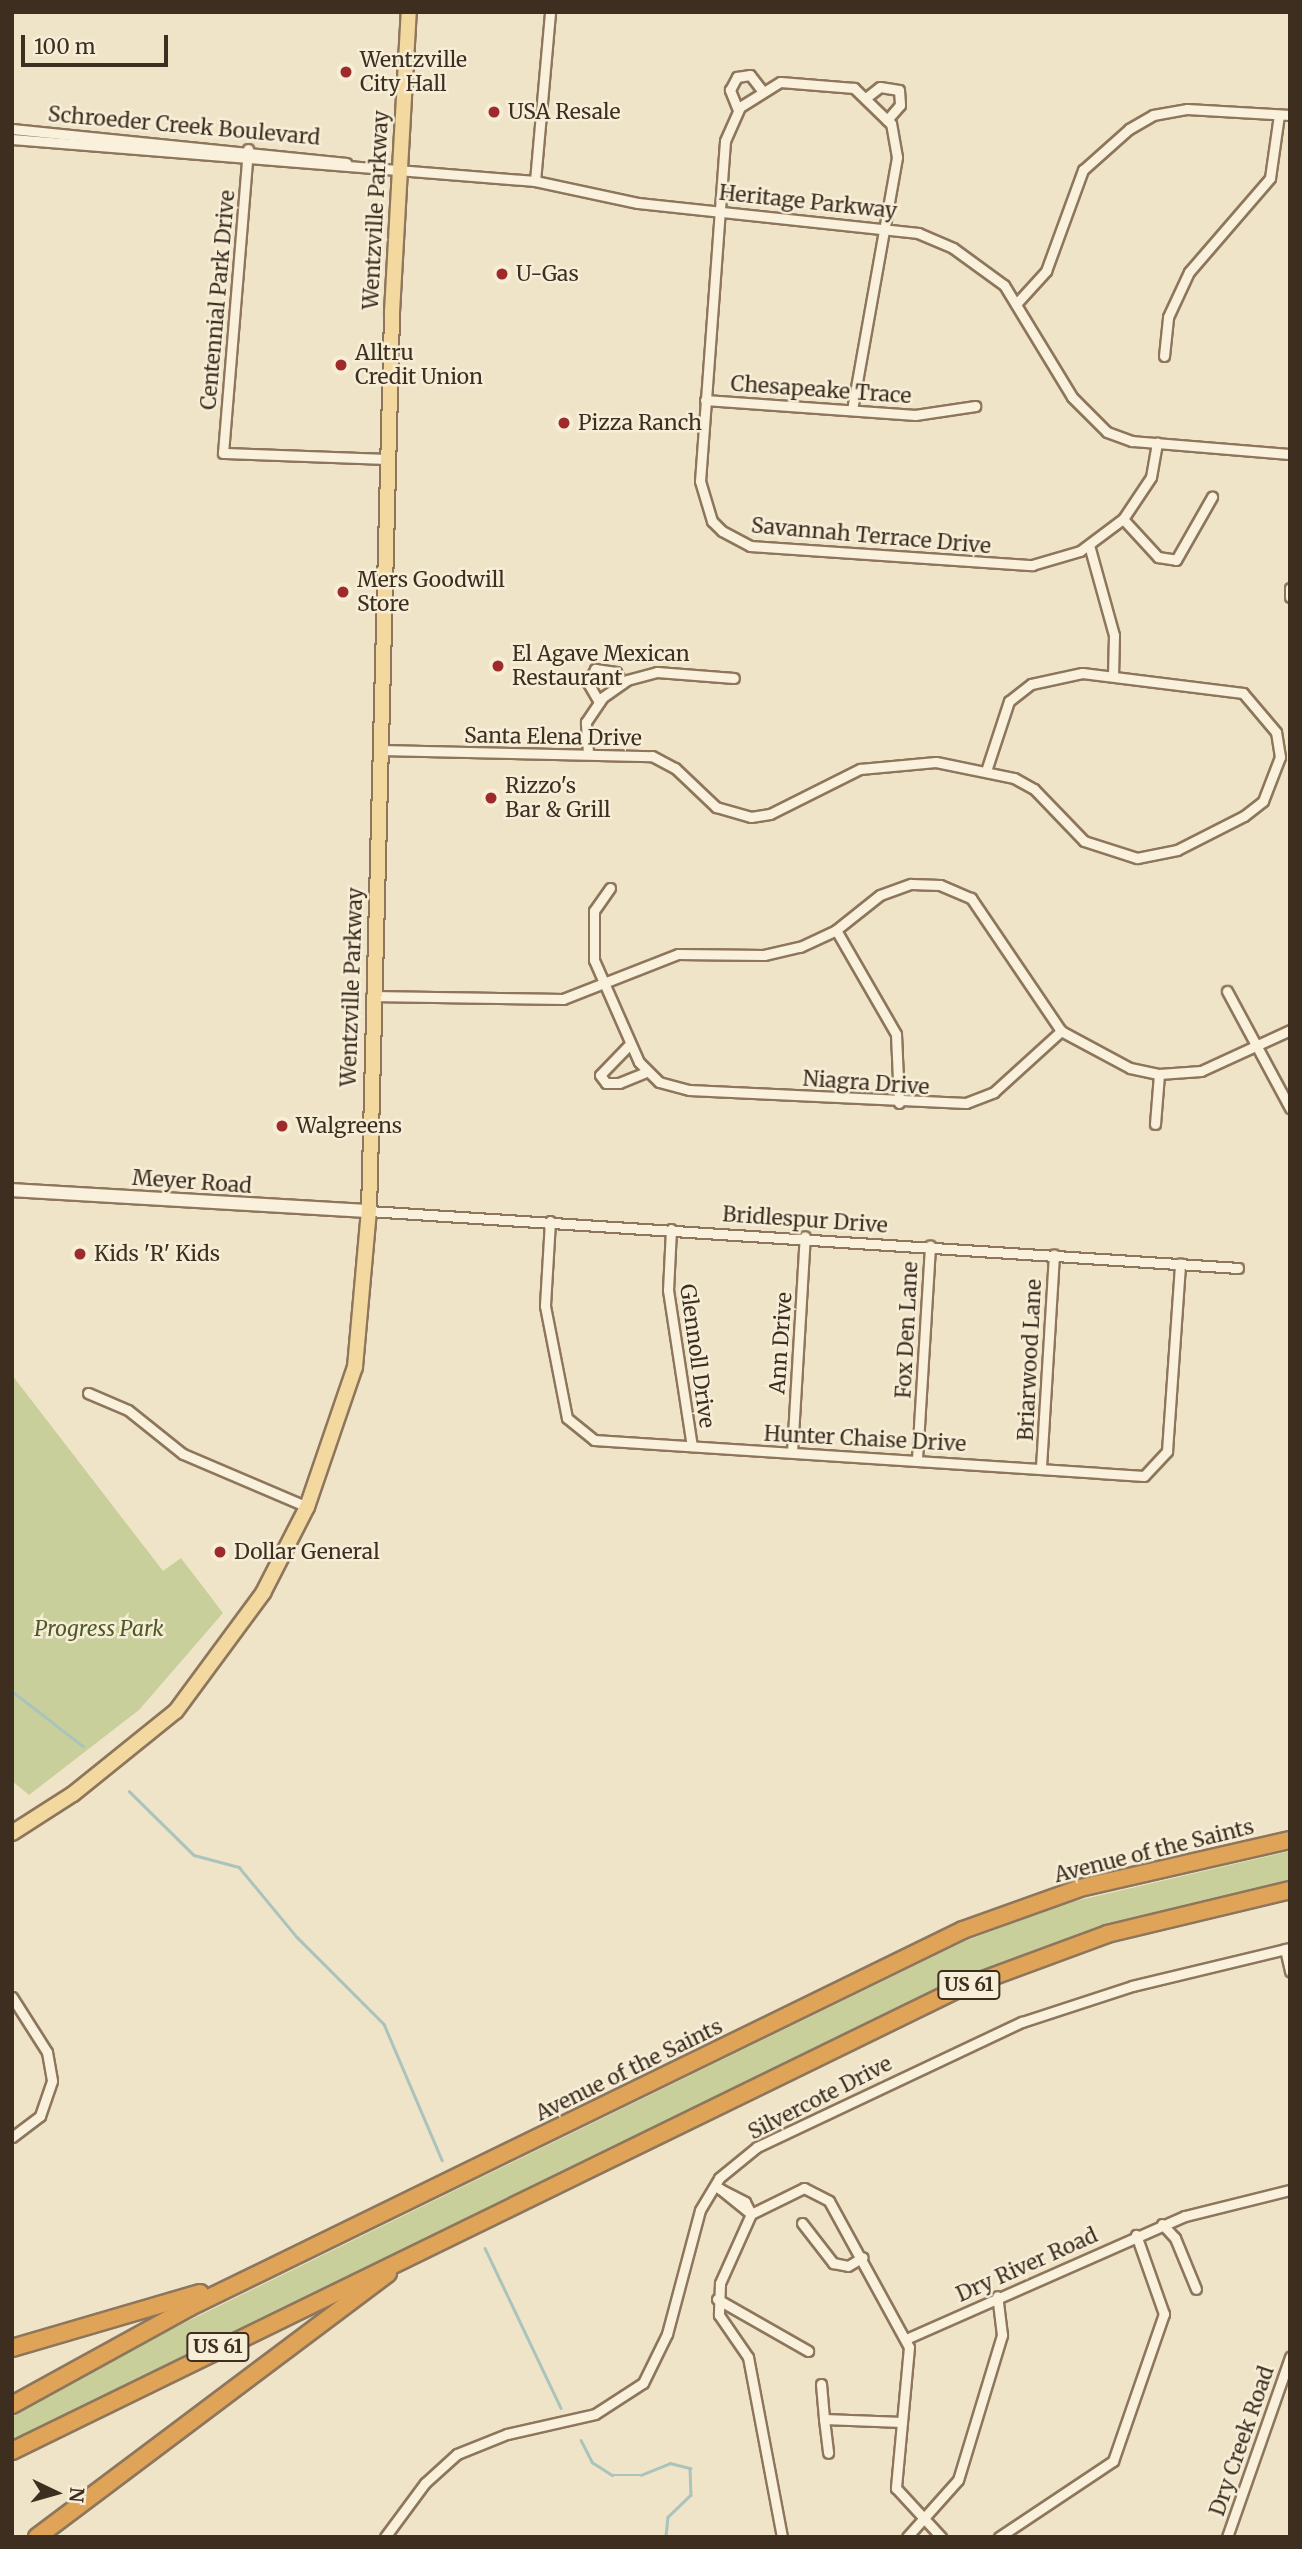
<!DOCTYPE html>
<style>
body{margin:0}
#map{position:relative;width:1302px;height:2549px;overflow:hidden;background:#f0e4c8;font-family:Merriweather,serif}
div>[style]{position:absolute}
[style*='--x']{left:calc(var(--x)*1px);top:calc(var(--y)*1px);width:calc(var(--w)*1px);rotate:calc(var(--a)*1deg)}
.green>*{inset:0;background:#c9cf9b}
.stream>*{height:2.5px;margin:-1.25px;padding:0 1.25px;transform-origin:1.25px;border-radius:1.25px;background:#a9c4bc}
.roads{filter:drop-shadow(2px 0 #8d765c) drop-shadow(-2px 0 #8d765c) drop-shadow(0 2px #8d765c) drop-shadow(0 -2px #8d765c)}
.street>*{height:9px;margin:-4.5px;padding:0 4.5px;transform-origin:4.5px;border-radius:4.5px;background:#faf1dc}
.secondary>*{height:12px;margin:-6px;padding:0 6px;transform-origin:6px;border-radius:6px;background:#faf1dc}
.primary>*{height:14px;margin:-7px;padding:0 7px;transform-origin:7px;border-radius:7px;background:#f3d9a0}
.highway>*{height:16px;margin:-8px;padding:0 8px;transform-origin:8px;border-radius:8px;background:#e0a458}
.dots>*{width:19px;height:19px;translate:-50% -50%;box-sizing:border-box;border:4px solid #f7eed8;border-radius:50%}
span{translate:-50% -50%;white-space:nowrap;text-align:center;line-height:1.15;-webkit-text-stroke:5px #f7eed8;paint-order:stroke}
.shield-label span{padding:2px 5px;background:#f7eed8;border:2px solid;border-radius:5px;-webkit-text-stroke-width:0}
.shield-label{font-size:19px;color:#3d2e20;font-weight:700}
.poi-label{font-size:21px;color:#3d2e20}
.left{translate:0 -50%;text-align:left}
.street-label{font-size:21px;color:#3d2e20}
.park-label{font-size:21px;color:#4d5a26;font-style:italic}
.frame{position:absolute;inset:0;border:14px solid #3d2e20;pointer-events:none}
.north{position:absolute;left:21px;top:2458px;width:70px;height:70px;-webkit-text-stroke:5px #f7eed8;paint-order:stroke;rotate:95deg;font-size:19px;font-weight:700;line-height:28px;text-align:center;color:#3d2e20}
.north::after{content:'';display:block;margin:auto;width:24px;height:32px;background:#3d2e20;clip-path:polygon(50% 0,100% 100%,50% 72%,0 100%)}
.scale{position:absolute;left:21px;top:35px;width:147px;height:32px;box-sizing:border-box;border:4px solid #3d2e20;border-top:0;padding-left:9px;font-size:21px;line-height:24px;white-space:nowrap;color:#3d2e20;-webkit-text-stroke:5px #f7eed8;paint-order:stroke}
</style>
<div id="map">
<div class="green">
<div style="clip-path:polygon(12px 1375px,163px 1571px,181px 1558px,223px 1613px,139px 1710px,29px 1795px,12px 1781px)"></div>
<div style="clip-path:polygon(1290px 1851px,1290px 1881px,1106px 1927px,969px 1977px,12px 2444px,12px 2417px,129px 2350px,965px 1941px,1067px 1903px)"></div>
</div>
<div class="stream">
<div style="--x:12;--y:1691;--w:90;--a:37.8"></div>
<div style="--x:129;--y:1791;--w:91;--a:44.6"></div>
<div style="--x:194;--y:1855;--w:47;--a:14.9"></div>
<div style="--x:239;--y:1867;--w:91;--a:50.4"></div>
<div style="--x:297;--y:1937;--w:123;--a:45"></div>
<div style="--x:384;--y:2024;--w:148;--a:66.9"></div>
<div style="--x:485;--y:2248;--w:177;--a:64.6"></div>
<div style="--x:581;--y:2440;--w:25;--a:63"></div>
<div style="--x:592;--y:2462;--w:24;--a:33"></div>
<div style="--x:612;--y:2475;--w:29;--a:0"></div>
<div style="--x:641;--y:2475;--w:31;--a:-22"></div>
<div style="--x:670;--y:2463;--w:21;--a:14"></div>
<div style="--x:690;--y:2468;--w:27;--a:88"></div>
<div style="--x:691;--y:2495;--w:32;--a:136"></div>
<div style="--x:668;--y:2517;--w:20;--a:96"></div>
</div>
<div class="roads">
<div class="street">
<div style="--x:867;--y:97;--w:16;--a:-38"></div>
<div style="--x:880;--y:87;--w:19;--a:9"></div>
<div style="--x:899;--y:90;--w:15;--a:86"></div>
<div style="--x:900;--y:105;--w:20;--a:131"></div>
<div style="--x:738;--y:110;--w:22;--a:-112"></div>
<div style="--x:730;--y:90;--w:15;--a:-62"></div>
<div style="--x:737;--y:77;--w:13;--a:-9"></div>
<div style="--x:750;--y:75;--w:18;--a:52"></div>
<div style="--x:12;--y:129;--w:336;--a:5.8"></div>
<div style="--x:12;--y:139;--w:525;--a:4.59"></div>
<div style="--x:535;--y:181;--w:105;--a:12.1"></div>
<div style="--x:638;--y:203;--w:282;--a:6.1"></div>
<div style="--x:918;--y:233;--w:38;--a:23"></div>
<div style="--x:953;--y:248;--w:63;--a:36"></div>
<div style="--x:1004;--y:285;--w:131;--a:58.7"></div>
<div style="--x:1072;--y:397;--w:49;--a:45"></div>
<div style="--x:1107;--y:432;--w:27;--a:20"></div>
<div style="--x:1132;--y:441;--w:159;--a:4.7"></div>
<div style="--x:248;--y:149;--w:305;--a:94.7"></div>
<div style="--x:223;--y:453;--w:166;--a:2.1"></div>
<div style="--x:535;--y:181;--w:170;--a:-84.9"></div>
<div style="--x:1016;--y:304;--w:45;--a:-47.7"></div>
<div style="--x:1046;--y:271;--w:108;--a:-69.9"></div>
<div style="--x:1083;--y:170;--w:62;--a:-41.7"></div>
<div style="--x:1129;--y:129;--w:28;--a:-30"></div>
<div style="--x:1153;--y:115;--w:35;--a:-10"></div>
<div style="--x:1187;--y:109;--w:103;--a:3.3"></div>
<div style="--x:1164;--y:356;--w:39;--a:-84"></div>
<div style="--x:1168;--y:317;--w:50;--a:-65"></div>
<div style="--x:1189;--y:272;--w:124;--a:-49.2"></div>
<div style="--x:1270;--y:178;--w:64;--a:-81.9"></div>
<div style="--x:705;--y:400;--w:211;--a:4.1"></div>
<div style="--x:915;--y:415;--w:61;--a:-8.5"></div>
<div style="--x:852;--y:410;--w:257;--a:-79.9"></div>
<div style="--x:897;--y:157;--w:34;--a:-100"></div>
<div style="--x:891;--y:124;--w:52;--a:-135.8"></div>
<div style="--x:854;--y:88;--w:74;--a:-175.4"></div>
<div style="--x:780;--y:82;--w:47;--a:148"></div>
<div style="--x:740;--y:107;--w:37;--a:114"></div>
<div style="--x:725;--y:141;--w:341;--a:94.2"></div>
<div style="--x:700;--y:481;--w:42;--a:73.3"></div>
<div style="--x:712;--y:521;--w:14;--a:45"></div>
<div style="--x:722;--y:531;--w:32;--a:28"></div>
<div style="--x:750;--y:546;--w:283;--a:3.9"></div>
<div style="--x:1032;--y:565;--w:50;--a:-16.3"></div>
<div style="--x:1080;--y:551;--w:54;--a:-36.7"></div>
<div style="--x:1123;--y:519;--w:50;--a:-56.3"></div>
<div style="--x:1151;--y:477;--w:35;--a:-80"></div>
<div style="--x:1123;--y:519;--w:52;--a:47.4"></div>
<div style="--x:1158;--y:557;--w:18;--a:9"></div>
<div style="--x:1176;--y:560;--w:73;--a:-60.3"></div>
<div style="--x:1089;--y:545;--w:93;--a:74.5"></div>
<div style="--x:1114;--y:635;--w:41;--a:91.4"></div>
<div style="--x:1290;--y:588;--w:9;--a:90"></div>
<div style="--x:599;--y:702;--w:22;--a:-120"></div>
<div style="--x:588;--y:683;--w:16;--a:-63"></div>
<div style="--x:595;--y:669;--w:21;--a:8"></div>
<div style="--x:616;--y:672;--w:13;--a:61"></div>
<div style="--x:381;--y:750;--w:271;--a:1.3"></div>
<div style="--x:652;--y:756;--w:26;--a:28"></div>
<div style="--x:675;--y:768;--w:57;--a:43.6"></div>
<div style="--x:716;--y:807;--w:36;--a:16"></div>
<div style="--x:751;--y:817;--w:19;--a:-9"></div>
<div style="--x:770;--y:814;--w:101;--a:-26.6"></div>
<div style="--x:860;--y:769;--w:76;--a:-5.3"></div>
<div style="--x:936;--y:762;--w:80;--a:11.6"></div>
<div style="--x:1014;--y:778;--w:23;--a:29"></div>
<div style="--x:1034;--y:789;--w:72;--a:46.1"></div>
<div style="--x:1084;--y:841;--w:56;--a:17.8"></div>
<div style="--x:1137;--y:858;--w:41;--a:-11.3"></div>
<div style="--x:1177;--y:850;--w:75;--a:-26.9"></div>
<div style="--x:1244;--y:816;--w:24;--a:-38"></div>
<div style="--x:1263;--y:801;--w:47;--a:-68.9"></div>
<div style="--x:1280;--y:757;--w:25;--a:-99"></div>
<div style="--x:1276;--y:732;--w:51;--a:-130.2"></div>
<div style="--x:1243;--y:693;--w:162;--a:-172.9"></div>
<div style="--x:1082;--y:673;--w:52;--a:167.8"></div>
<div style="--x:1031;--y:684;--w:28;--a:142"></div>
<div style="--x:1009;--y:701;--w:74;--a:108.2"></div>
<div style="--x:588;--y:753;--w:31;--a:-94"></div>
<div style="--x:586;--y:722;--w:30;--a:-56"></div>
<div style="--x:603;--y:697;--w:29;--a:-35"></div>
<div style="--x:627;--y:680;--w:31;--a:-15"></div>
<div style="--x:657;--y:672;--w:77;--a:4.5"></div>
<div style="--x:610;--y:888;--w:28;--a:125"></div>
<div style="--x:594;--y:911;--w:49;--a:90"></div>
<div style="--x:594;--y:960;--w:111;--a:66.2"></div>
<div style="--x:639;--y:1062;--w:28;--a:45"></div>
<div style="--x:659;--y:1082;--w:31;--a:15"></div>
<div style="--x:689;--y:1090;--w:277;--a:2.7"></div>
<div style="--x:966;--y:1103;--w:30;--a:-21"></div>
<div style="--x:994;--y:1092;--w:91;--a:-42.3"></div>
<div style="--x:836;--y:930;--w:120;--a:60"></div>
<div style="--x:896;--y:1034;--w:69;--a:87.5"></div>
<div style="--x:1227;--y:991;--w:133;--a:61.7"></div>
<div style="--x:371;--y:996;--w:192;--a:0.9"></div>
<div style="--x:563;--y:999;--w:123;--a:-21.4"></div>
<div style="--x:678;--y:954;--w:86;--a:0.7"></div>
<div style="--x:764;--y:955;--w:37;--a:-13"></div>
<div style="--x:800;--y:947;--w:40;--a:-25"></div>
<div style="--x:836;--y:930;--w:56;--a:-38.5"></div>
<div style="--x:880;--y:895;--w:33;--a:-20"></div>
<div style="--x:911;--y:884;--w:29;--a:2"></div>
<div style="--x:940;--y:885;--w:34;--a:23"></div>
<div style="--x:971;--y:898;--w:161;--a:55.9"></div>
<div style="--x:1061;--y:1031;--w:78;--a:28.2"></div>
<div style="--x:1130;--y:1068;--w:30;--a:12"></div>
<div style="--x:1159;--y:1074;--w:42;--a:-4.1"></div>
<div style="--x:1201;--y:1071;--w:98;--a:-24.7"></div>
<div style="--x:630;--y:1044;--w:43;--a:134.1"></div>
<div style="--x:600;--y:1075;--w:10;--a:53"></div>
<div style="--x:606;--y:1083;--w:13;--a:0"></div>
<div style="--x:619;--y:1083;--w:31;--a:-22"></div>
<div style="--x:1155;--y:1124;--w:50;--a:-85.4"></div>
<div style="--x:369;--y:1211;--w:871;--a:3.75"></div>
<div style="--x:550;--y:1221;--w:85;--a:93.4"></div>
<div style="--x:545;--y:1306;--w:114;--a:78.9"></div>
<div style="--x:567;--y:1418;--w:35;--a:39"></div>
<div style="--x:594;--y:1440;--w:551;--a:3.74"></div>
<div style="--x:1144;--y:1476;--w:34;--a:-47"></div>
<div style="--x:1167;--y:1451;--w:188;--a:-86"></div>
<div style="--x:671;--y:1229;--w:61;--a:92.8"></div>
<div style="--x:668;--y:1290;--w:158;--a:81.3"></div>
<div style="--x:88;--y:1393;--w:43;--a:23"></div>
<div style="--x:128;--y:1410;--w:70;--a:38.7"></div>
<div style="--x:183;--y:1454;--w:135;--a:23.1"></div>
<div style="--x:792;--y:1452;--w:216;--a:-86.6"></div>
<div style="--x:917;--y:1459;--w:214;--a:-86.5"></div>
<div style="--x:1041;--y:1467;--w:213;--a:-86.5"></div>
<div style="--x:1285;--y:1949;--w:23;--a:77"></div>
<div style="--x:12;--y:1997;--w:65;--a:57.5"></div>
<div style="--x:47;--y:2052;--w:29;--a:80"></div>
<div style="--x:52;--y:2081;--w:37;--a:109"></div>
<div style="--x:40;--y:2116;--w:35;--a:143"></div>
<div style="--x:719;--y:2188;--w:41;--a:39.1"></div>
<div style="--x:751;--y:2214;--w:76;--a:114.2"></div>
<div style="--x:720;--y:2283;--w:32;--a:92"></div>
<div style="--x:719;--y:2315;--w:51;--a:55.4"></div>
<div style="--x:748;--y:2357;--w:183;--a:79.3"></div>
<div style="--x:720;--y:2189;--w:28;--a:27"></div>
<div style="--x:745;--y:2202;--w:13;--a:63"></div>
<div style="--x:751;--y:2214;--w:59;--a:-26.1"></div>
<div style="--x:804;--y:2188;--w:28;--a:27"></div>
<div style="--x:829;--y:2201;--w:166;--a:61.3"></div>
<div style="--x:909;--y:2347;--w:142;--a:95.3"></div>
<div style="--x:896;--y:2488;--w:67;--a:47.4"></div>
<div style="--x:802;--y:2223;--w:51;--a:52.2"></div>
<div style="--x:833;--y:2263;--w:15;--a:11"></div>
<div style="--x:848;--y:2266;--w:17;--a:-31"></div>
<div style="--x:1162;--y:2224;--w:19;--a:47"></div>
<div style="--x:1175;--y:2238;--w:55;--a:67.6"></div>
<div style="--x:717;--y:2299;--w:105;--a:29.7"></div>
<div style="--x:906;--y:2339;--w:305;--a:-23.8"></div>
<div style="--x:1185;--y:2216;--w:108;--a:-13.9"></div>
<div style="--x:821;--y:2384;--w:35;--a:85"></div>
<div style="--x:824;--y:2419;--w:78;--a:2.2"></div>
<div style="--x:824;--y:2419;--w:34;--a:83"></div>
<div style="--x:385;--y:2537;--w:67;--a:-53.5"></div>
<div style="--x:425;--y:2483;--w:43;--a:-42.2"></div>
<div style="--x:457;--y:2454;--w:54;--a:-21.8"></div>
<div style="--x:507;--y:2434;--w:90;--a:-12.8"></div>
<div style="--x:595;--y:2414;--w:57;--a:-32.9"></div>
<div style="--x:643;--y:2383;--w:55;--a:-63.9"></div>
<div style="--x:667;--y:2334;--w:128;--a:-75.1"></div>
<div style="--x:700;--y:2210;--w:37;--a:-59"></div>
<div style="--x:719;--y:2178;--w:49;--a:-39.2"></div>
<div style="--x:757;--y:2147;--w:293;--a:-25.3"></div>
<div style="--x:1022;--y:2022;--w:116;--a:-18.1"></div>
<div style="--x:1132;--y:1986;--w:163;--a:-13.5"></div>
<div style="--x:907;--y:2537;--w:76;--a:-48.2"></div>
<div style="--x:958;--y:2480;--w:152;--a:-73.1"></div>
<div style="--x:1002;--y:2335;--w:39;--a:-97"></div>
<div style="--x:999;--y:2537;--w:137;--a:-33.7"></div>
<div style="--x:1113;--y:2461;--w:156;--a:-70.9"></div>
<div style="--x:1164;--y:2314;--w:84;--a:-109.5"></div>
<div style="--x:1227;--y:2537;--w:191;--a:-70.7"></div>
</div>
<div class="secondary">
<div style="--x:12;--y:1190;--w:358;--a:3.4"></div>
</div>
<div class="primary">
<div style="--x:12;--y:1833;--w:72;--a:-32.6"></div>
<div style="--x:73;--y:1794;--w:132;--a:-38.9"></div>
<div style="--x:176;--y:1711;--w:147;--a:-53.6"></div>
<div style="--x:263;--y:1593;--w:97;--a:-62.9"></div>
<div style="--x:307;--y:1507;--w:148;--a:-71.1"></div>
<div style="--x:355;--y:1367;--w:157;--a:-84.9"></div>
<div style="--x:369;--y:1211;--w:899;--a:-88.53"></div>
<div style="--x:392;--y:312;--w:300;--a:-86.8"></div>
</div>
<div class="highway">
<div style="--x:12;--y:2348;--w:196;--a:-16.3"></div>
<div style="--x:12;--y:2405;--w:203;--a:-28.8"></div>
<div style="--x:190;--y:2307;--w:860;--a:-26"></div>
<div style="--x:963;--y:1930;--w:124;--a:-19.7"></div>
<div style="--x:1080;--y:1888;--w:215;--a:-12.9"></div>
<div style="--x:12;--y:2451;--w:1051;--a:-26.03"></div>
<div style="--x:956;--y:1990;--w:161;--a:-20.3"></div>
<div style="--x:1107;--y:1934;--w:188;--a:-13.5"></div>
<div style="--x:37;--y:2537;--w:439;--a:-36.9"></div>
</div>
</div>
<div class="dots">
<div style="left:346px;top:72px;background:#9e2a2b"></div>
<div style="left:494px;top:112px;background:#9e2a2b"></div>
<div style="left:502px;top:274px;background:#9e2a2b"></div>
<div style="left:341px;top:365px;background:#9e2a2b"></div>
<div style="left:564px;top:423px;background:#9e2a2b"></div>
<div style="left:343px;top:592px;background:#9e2a2b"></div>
<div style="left:498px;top:666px;background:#9e2a2b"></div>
<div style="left:491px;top:798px;background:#9e2a2b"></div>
<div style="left:282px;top:1126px;background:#9e2a2b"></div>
<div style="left:80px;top:1254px;background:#9e2a2b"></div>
<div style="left:220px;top:1552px;background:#9e2a2b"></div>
</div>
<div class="shield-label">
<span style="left:969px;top:1985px">US 61</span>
<span style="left:218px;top:2347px">US 61</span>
</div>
<div class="poi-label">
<span class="left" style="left:360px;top:72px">Wentzville<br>City Hall</span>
<span class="left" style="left:508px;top:112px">USA Resale</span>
<span class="left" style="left:516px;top:274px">U-Gas</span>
<span class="left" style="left:355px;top:365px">Alltru<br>Credit Union</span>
<span class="left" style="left:578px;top:423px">Pizza Ranch</span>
<span class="left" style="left:357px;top:592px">Mers Goodwill<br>Store</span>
<span class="left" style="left:512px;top:666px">El Agave Mexican<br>Restaurant</span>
<span class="left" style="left:505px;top:798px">Rizzo's<br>Bar &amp; Grill</span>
<span class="left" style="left:296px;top:1126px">Walgreens</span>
<span class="left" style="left:94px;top:1254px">Kids 'R' Kids</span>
<span class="left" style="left:234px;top:1552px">Dollar General</span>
</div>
<div class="street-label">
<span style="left:184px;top:126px;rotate:5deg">Schroeder Creek Boulevard</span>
<span style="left:808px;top:202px;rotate:6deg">Heritage Parkway</span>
<span style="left:376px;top:210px;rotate:-87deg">Wentzville Parkway</span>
<span style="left:218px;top:300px;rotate:-85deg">Centennial Park Drive</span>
<span style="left:821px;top:390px;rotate:4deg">Chesapeake Trace</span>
<span style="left:871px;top:536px;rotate:5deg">Savannah Terrace Drive</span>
<span style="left:553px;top:737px;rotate:1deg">Santa Elena Drive</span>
<span style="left:352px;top:987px;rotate:-88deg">Wentzville Parkway</span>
<span style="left:866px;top:1083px;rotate:4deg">Niagra Drive</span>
<span style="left:192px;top:1182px;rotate:4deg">Meyer Road</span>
<span style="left:805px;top:1220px;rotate:4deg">Bridlespur Drive</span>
<span style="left:907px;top:1330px;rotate:-87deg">Fox Den Lane</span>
<span style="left:781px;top:1343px;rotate:-86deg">Ann Drive</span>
<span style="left:697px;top:1356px;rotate:82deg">Glennoll Drive</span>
<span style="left:1030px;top:1360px;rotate:-87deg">Briarwood Lane</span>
<span style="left:865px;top:1439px;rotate:3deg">Hunter Chaise Drive</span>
<span style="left:1154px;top:1851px;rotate:-14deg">Avenue of the Saints</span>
<span style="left:629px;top:2070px;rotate:-26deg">Avenue of the Saints</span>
<span style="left:820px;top:2098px;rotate:-27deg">Silvercote Drive</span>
<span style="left:1027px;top:2265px;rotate:-24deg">Dry River Road</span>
<span style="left:1242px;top:2441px;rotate:-71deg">Dry Creek Road</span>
</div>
<div class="park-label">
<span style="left:99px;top:1629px">Progress Park</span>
</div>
<div class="frame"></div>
<div class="north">N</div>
<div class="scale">100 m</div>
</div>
